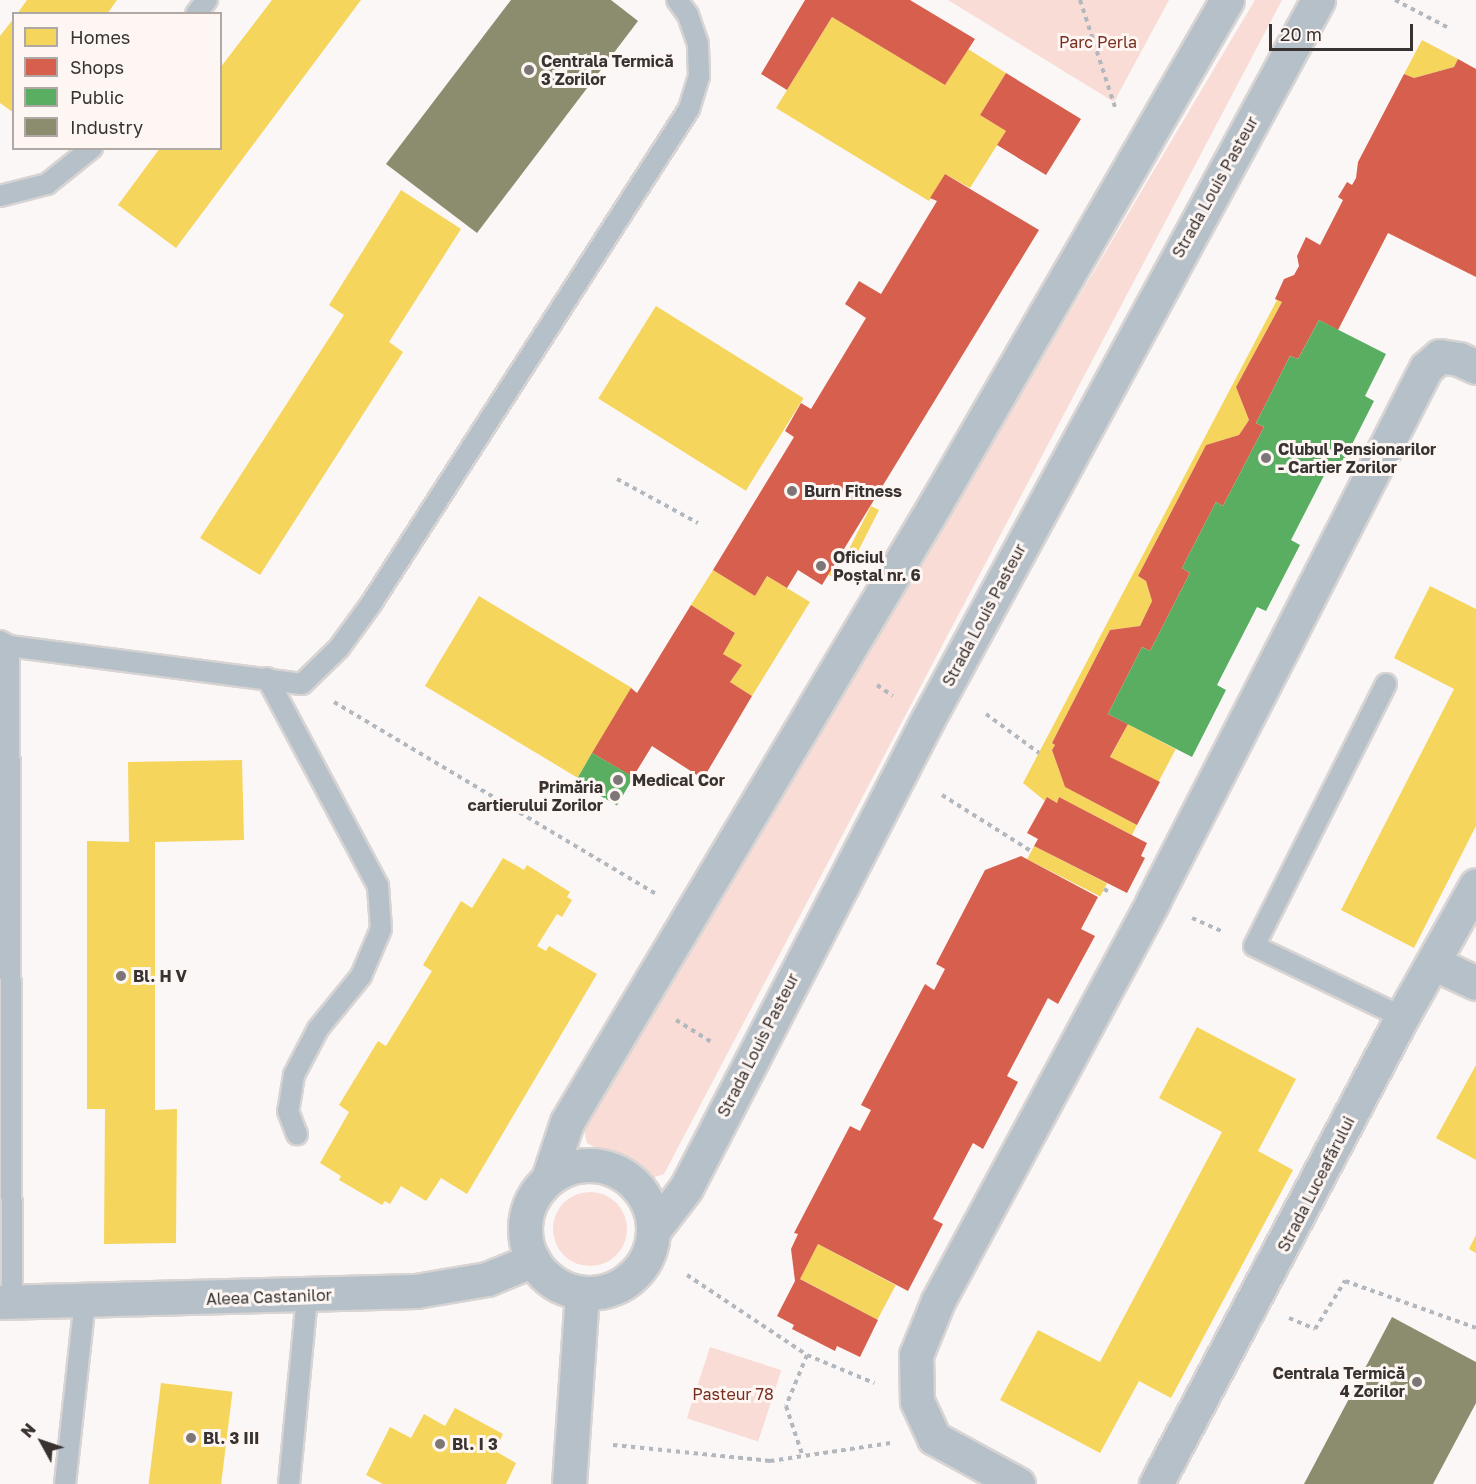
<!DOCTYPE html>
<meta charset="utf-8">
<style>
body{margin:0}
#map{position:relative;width:1476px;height:1484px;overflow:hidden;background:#fbf7f6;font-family:"Golos Text",sans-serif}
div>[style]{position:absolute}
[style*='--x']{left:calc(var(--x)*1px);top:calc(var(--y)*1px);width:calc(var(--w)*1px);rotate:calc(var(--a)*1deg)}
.green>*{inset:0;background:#f8dcd5;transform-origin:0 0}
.round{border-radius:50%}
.homes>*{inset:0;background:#f6d55c;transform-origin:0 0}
.shops>*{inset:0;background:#d6604d}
.public>*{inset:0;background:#5aae61;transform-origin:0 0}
.industry>*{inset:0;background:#8c8c6e}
.path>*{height:4px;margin-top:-2px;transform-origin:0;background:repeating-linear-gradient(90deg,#b3b8be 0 4.5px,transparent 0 9px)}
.roads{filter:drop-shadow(2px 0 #d7d4d3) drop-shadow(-2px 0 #d7d4d3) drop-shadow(0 2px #d7d4d3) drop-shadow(0 -2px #d7d4d3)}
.lane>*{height:20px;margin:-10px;padding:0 10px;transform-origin:10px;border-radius:10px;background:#b5c0c9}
.street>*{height:33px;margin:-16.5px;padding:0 16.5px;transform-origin:16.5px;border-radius:16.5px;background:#b5c0c9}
.street>.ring{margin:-16.5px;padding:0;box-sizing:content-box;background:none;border:33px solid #b5c0c9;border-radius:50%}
.dots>*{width:16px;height:16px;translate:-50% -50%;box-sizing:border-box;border:3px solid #fef6f3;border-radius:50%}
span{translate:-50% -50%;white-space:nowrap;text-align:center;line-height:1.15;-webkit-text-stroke:6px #fef6f3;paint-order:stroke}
.park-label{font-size:16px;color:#782e1f}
.poi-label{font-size:16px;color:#383231;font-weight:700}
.left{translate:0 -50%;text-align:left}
.right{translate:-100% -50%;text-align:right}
.street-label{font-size:16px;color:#383231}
.legend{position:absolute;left:12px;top:12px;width:210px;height:138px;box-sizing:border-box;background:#fef6f3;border:2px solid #afa8a5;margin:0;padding:8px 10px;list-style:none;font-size:18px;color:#383231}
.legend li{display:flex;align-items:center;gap:12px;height:30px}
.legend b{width:30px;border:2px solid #afa8a5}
.north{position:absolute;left:12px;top:1412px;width:60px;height:60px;-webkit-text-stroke:4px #fef6f3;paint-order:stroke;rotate:310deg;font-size:16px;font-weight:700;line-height:24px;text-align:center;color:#383231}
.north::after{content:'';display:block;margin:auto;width:21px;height:27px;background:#383231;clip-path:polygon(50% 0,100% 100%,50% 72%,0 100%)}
.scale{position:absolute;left:1269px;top:24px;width:144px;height:27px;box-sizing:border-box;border:3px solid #383231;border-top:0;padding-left:8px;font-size:18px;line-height:21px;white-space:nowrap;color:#383231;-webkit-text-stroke:4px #fef6f3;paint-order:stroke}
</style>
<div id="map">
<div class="green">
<div style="clip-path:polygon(948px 0,1169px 0,1114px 102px)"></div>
<div style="clip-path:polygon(1255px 0,1282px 0,664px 1174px,652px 1178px,587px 1143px,584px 1130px)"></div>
<div class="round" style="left:553px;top:1192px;width:74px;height:74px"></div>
<div style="left:710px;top:1347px;width:75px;height:75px;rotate:18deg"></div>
</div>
<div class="homes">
<div style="clip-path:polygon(27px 0,117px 0,107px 14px,17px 14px)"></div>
<div style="clip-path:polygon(272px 0,361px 0,176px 248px,118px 205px,160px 148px,220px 148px,220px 68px)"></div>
<div style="clip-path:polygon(832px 17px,945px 85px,968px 49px,1006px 73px,980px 115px,1006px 131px,970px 188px,945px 174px,929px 201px,776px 108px)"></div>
<div style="clip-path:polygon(14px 18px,14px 113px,0 103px,0 36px)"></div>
<div style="clip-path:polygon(1422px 40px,1458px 59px,1454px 67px,1414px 78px,1404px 74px)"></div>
<div style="clip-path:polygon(401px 190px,461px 229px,389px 342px,403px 352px,260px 575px,200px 538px,344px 315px,329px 305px)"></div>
<div style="clip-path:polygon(1277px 300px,1282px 302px,1236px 387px,1249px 420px,1239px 435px,1206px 445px,1138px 576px,1146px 581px,1152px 601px,1140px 626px,1110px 630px,1052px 743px,1055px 745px,1052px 750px,1065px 787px,1137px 825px,1132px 835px,1059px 797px,1057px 803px,1047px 797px,1045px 801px,1023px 783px)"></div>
<div style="left:656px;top:306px;width:174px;height:109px;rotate:32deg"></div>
<div style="left:871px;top:506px;width:9px;height:61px;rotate:27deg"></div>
<div style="left:833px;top:567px;width:6px;height:9px;rotate:31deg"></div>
<div style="clip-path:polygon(713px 570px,755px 596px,767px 576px,810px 602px,752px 696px,730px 682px,742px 665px,723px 654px,735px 633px,691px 605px)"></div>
<div style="clip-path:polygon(1430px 586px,1476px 609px,1476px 826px,1414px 948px,1341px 910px,1454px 689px,1394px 658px)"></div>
<div style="left:479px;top:596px;width:178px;height:105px;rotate:31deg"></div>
<div style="left:1128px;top:724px;width:54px;height:38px;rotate:28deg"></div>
<div style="clip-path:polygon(242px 760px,244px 840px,155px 842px,155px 1110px,177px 1109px,176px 1243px,104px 1244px,105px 1109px,87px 1109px,87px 841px,129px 842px,128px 762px)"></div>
<div style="left:1034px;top:846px;width:82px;height:15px;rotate:27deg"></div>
<div style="clip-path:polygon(503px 858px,524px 870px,527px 865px,570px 892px,567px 897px,572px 900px,562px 917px,557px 914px,537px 946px,546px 951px,549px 946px,597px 974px,467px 1194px,441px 1178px,426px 1201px,401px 1186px,390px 1204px,385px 1201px,382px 1205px,339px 1180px,341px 1176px,320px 1163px,349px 1112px,339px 1105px,378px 1041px,386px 1046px,432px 971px,423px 965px,461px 901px,472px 908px)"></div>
<div style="clip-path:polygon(1197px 1027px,1296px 1079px,1258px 1151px,1293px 1170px,1171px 1398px,1139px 1381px,1100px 1453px,1000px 1400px,1038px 1330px,1100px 1362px,1222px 1132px,1159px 1098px)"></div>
<div style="clip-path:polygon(1476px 1065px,1476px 1160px,1436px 1138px)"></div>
<div style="clip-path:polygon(1476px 1235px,1476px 1253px,1469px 1249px)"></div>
<div style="left:818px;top:1244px;width:88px;height:39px;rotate:28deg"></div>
<div style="left:161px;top:1383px;width:72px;height:102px;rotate:7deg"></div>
<div style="clip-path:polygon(455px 1408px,503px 1434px,495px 1451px,516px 1463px,506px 1484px,383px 1484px,366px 1475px,390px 1427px,411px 1438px,424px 1414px,445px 1426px)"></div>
</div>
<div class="shops">
<div style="clip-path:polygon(805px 0,910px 0,975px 39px,945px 85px,832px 17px,787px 90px,761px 74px)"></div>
<div style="clip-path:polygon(1458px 59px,1476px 69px,1476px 277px,1388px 233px,1338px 330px,1319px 320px,1298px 359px,1290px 356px,1256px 423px,1264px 427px,1223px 506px,1216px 502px,1182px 568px,1190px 573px,1150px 651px,1142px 647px,1108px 714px,1128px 724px,1110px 757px,1160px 782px,1137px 825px,1065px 787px,1052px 750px,1055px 745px,1052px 743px,1110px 630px,1140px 626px,1152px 601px,1146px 581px,1138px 576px,1206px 445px,1239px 435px,1249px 420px,1236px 387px,1282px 302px,1275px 299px,1284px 279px,1294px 275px,1299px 266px,1297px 256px,1306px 237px,1320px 245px,1343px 200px,1338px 197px,1347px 182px,1352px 185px,1356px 178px,1358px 162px,1404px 74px,1414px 78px,1454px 67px)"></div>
<div style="clip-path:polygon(1006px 73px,1081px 119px,1046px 175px,997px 145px,1006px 131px,980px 115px)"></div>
<div style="clip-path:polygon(945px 174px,1039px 230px,822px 585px,798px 570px,787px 588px,767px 576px,755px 596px,713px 570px,794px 437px,785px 431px,801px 403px,811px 409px,866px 318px,845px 304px,859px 281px,881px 294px,937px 201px,930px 198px)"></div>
<div style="clip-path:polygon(691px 605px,735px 633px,723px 654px,742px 665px,730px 682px,752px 696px,703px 779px,652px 746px,633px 777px,592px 753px,631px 688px,637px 693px)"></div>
<div style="clip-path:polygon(1047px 797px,1057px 803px,1059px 797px,1147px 843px,1141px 856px,1145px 858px,1127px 893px,1034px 846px,1038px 839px,1027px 833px)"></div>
<div style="clip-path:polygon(1021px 856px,1098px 897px,1081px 929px,1095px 936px,1058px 1004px,1048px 998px,1007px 1076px,1018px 1082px,983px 1149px,973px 1143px,933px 1219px,943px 1224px,908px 1291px,818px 1244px,800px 1279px,878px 1320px,860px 1357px,837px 1346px,835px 1351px,792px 1329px,794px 1325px,777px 1316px,795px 1281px,791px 1249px,798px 1234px,794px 1233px,850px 1126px,860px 1131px,871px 1110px,861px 1105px,925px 984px,934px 990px,945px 969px,936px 964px,985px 870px)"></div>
</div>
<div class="public">
<div style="clip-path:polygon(1319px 320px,1386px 354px,1365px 396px,1374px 401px,1341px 466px,1331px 462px,1291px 540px,1300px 545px,1266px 611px,1257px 607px,1217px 685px,1226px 690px,1192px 757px,1108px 714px,1142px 647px,1150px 651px,1190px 573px,1182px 568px,1216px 502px,1223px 506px,1264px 427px,1256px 423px,1290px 356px,1298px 359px)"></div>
<div style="left:592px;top:753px;width:48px;height:33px;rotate:30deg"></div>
</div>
<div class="industry">
<div style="clip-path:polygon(511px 0,611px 0,638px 21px,477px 233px,386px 164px)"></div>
<div style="clip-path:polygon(1392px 1317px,1476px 1362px,1476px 1403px,1433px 1484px,1304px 1484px)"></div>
</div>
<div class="path">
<div style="--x:1080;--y:0;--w:113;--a:71.9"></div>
<div style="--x:1395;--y:0;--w:59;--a:27.4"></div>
<div style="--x:617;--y:479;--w:92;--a:28.5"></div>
<div style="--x:877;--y:685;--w:19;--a:35"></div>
<div style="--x:334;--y:702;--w:374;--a:30.8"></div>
<div style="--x:986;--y:714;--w:66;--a:36.3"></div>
<div style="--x:942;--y:795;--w:105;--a:32.2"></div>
<div style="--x:1104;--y:889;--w:8;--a:30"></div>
<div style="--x:1192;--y:918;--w:35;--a:24"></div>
<div style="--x:676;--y:1020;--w:44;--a:31.9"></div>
<div style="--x:687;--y:1275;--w:144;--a:33.7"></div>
<div style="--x:807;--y:1355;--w:55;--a:112.4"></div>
<div style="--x:786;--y:1406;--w:51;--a:71.6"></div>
<div style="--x:1289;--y:1318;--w:28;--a:23"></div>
<div style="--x:1315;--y:1329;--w:57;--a:-58"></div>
<div style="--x:1345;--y:1281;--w:139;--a:19.7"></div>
<div style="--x:807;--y:1355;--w:73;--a:22.7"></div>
<div style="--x:613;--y:1445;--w:158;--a:5.8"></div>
<div style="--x:770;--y:1461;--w:122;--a:-8.5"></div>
</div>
<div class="roads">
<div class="lane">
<div style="--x:196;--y:14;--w:18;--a:-52"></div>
<div style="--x:0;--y:196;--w:49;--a:-14.3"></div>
<div style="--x:47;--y:184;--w:58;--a:-38.7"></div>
<div style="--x:0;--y:641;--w:10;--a:29"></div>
<div style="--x:9;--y:646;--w:295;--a:7.4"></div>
<div style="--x:302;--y:684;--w:52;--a:-44.2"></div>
<div style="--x:339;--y:648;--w:54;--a:-54"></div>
<div style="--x:371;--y:604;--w:588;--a:-57.28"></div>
<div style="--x:689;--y:109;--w:34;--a:-73"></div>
<div style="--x:699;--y:76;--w:32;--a:-92"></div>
<div style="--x:698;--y:44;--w:31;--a:-109"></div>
<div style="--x:688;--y:15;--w:19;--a:-126"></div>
<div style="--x:9;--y:646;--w:655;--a:89.74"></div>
<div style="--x:267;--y:678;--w:236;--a:61.9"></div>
<div style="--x:378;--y:886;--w:43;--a:86"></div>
<div style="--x:381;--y:929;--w:51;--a:113.1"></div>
<div style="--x:361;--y:976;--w:68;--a:129.1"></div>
<div style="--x:318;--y:1029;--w:52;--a:117.6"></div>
<div style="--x:294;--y:1075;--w:36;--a:99"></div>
<div style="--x:288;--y:1111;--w:25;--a:69"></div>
<div style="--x:1386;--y:684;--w:293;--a:116.7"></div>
<div style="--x:1254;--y:946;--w:164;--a:25.6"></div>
<div style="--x:65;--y:1484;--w:184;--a:-83.8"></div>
<div style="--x:289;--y:1484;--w:189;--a:-84.5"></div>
</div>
<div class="street">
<div style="--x:1433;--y:963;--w:47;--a:24.9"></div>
<div class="ring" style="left:525px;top:1165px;width:95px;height:95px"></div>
<div style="--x:548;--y:1179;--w:60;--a:-71.6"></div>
<div style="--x:567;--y:1122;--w:721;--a:-59.2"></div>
<div style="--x:936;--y:503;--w:581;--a:-59.95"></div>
<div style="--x:653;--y:1231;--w:54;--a:-52.5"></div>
<div style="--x:686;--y:1188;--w:528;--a:-62.71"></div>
<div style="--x:928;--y:719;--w:818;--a:-61.52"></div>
<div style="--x:0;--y:1302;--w:416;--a:-1.5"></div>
<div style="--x:416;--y:1291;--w:72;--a:-9.6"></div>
<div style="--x:487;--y:1279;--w:50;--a:-22.4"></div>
<div style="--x:569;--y:1484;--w:191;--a:-86.1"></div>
<div style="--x:1018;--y:1484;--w:96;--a:-151.3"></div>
<div style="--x:934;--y:1438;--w:41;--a:-114.7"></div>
<div style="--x:917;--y:1401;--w:46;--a:-91.2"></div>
<div style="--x:916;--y:1355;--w:58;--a:-67.8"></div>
<div style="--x:938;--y:1301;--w:454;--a:-61.7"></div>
<div style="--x:1153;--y:901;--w:599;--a:-62.88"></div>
<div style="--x:1426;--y:368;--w:18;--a:-41"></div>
<div style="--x:1440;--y:356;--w:19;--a:9"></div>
<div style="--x:1459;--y:359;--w:19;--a:25"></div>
<div style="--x:1156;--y:1484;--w:528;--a:-62.22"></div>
<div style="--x:1402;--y:1017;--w:151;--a:-60.7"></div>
</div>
</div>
<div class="dots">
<div style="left:529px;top:70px;background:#7c7776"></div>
<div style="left:1266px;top:458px;background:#7c7776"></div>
<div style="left:792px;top:491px;background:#7c7776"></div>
<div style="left:821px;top:566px;background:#7c7776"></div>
<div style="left:618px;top:780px;background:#7c7776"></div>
<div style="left:615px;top:796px;background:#7c7776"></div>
<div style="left:121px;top:976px;background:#7c7776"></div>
<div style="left:1417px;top:1382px;background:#7c7776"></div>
<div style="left:191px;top:1438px;background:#7c7776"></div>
<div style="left:440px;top:1444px;background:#7c7776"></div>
</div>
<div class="park-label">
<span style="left:1098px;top:42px">Parc Perla</span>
<span style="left:733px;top:1394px">Pasteur 78</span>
</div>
<div class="poi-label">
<span class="left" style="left:541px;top:70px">Centrala Termică<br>3 Zorilor</span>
<span class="left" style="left:1278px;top:458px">Clubul Pensionarilor<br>- Cartier Zorilor</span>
<span class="left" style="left:804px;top:491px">Burn Fitness</span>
<span class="left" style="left:833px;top:566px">Oficiul<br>Poștal nr. 6</span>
<span class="left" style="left:632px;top:780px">Medical Cor</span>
<span class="right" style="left:603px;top:796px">Primăria<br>cartierului Zorilor</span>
<span class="left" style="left:133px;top:976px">Bl. H V</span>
<span class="right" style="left:1405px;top:1382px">Centrala Termică<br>4 Zorilor</span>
<span class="left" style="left:203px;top:1438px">Bl. 3 III</span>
<span class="left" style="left:452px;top:1444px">Bl. I 3</span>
</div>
<div class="street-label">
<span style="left:1215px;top:187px;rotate:-61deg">Strada Louis Pasteur</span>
<span style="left:984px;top:615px;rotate:-62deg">Strada Louis Pasteur</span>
<span style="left:758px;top:1045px;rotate:-63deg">Strada Louis Pasteur</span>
<span style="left:1316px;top:1184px;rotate:-63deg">Strada Luceafărului</span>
<span style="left:269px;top:1297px;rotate:-2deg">Aleea Castanilor</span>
</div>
<ul class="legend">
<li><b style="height:16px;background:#f6d55c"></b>Homes</li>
<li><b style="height:16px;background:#d6604d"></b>Shops</li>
<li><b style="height:16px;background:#5aae61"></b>Public</li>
<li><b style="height:16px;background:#8c8c6e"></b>Industry</li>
</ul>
<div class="north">N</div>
<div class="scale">20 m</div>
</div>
